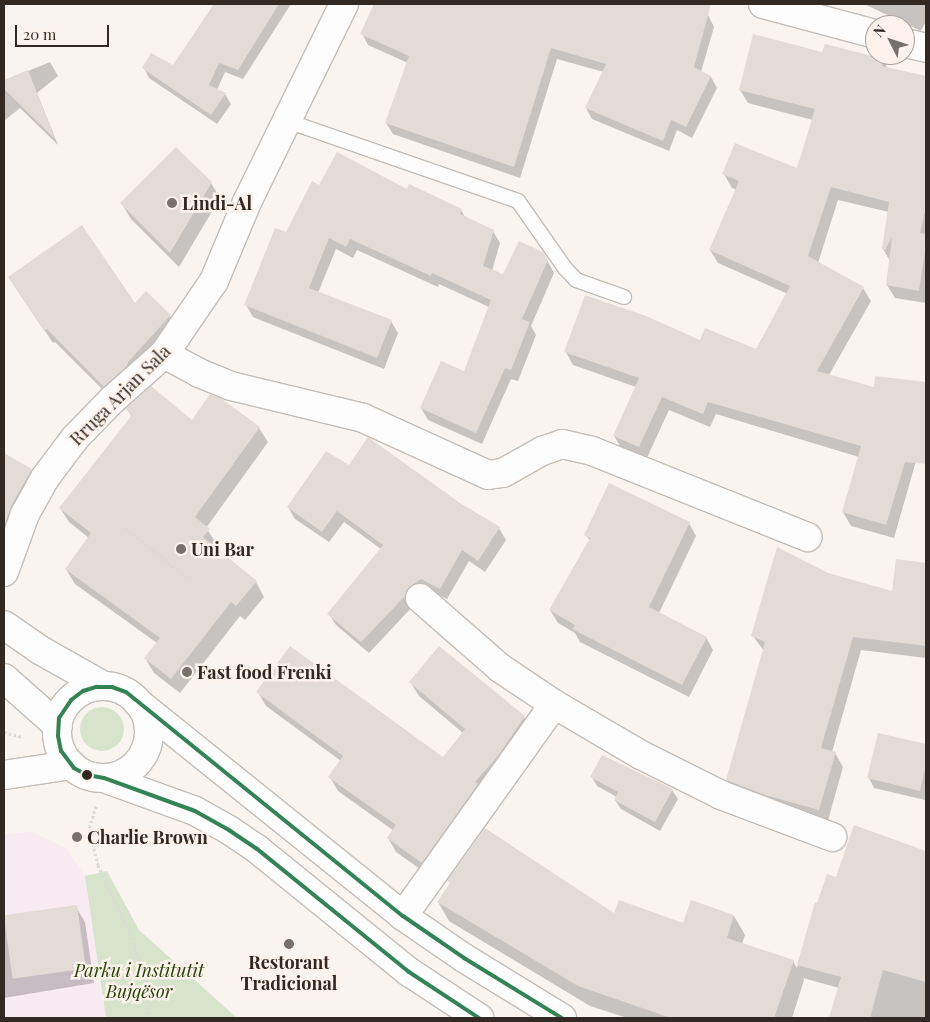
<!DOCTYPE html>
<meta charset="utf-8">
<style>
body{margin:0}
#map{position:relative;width:930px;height:1022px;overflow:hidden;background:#f9f4f0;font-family:"Playfair Display",serif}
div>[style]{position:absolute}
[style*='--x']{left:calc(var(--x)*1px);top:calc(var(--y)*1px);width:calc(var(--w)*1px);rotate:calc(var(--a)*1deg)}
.education>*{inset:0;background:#f9ebf2}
.green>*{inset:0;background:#d7e4cb}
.round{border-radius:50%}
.shadow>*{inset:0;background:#0003}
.building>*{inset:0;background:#e3dbd6;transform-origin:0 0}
.path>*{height:3px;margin-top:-1.5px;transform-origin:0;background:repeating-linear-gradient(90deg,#dcdad8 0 2.5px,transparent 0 5px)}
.roads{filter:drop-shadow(1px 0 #c4beb9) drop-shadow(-1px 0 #c4beb9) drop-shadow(0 1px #c4beb9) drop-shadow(0 -1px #c4beb9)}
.lane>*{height:14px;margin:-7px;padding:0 7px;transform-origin:7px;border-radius:7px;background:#fefdfd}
.street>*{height:28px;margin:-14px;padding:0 14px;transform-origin:14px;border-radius:14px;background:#fefdfd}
.secondary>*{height:28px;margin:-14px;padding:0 14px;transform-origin:14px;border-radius:14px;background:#fefdfd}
.primary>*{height:28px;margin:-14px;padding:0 14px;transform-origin:14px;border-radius:14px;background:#fefdfd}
.primary>.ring{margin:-14px;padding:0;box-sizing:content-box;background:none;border:28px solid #fefdfd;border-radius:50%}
.bus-1>*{height:4px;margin:-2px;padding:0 2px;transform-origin:2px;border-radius:2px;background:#348356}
.dots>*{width:14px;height:14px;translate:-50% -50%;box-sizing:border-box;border:2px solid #fdf3ec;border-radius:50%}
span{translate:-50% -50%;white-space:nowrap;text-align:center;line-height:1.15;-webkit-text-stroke:5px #fdf3ec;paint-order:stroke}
.poi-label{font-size:18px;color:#322922;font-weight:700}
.left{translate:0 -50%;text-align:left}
.street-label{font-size:18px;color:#322922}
.park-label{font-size:18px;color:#244406;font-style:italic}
.frame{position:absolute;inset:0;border:5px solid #322922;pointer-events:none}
.north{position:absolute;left:865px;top:15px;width:50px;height:50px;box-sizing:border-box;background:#fdf3ec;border:1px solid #aca29b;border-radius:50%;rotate:311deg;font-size:14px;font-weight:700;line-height:20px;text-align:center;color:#322922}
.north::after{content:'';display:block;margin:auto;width:18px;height:22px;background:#78706a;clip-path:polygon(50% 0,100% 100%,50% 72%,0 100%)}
.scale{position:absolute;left:15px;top:25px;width:94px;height:22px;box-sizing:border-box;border:2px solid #322922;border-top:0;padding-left:6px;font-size:15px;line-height:18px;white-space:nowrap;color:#322922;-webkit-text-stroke:4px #fdf3ec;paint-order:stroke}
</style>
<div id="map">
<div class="education">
<div style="clip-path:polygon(32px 832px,66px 848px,85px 876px,106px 1018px,4px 1018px,4px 834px)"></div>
</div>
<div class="green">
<div class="round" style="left:80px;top:707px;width:44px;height:44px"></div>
<div style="clip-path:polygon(107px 871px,139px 930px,237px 1018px,106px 1018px,85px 876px)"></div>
</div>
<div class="shadow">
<div style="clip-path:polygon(214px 4px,291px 4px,243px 79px,225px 72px,217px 90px,225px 94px,231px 104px,217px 124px,149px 78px,144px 68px,174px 67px)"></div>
<div style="clip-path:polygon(375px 4px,393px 4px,420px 15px,423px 4px,667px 4px,708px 15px,714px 27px,701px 72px,711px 77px,717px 88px,692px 138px,677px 130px,669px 151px,592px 119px,586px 108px,604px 72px,557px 59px,520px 178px,393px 134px,386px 123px,408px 63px,368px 45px,362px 33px)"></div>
<div style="clip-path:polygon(864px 4px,926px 4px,926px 21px,921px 31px)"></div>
<div style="clip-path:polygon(823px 54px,883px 60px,888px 69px,926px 78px,926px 303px,895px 298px,887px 285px,890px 261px,883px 249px,889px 212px,838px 200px,818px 263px,863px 288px,871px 301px,829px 375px,875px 389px,876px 377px,926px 383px,926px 426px,894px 538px,851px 526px,843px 512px,859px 457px,716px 414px,710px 427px,669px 410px,646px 460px,622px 449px,614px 436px,636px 387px,573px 365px,566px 352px,701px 341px,756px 350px,788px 294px,718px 263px,710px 250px,737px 190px,732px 188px,724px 174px,798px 169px,813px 120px,748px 103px,740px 90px)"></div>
<div style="clip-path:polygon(50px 62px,58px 76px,37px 93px,58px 145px,20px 108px,4px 121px,4px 81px)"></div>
<div style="clip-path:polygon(211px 183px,220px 198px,179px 267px,131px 219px,122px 204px)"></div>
<div style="clip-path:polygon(320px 186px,407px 191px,461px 210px,466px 219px,493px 231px,500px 243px,492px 271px,503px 275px,547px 260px,554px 273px,531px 326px,536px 335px,518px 381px,511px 379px,482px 444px,428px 420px,421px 408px,464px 373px,489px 307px,439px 284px,438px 287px,357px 250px,353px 258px,336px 249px,318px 293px,391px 321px,398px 333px,384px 369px,253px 317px,246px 305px,286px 233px)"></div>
<div style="clip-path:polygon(9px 277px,135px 304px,146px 293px,170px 316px,178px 330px,112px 399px,55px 342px,53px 343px)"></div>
<div style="clip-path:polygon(127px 409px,192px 422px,259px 428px,268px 442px,206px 528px,217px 544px,214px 548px,256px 582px,264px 597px,245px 620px,240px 616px,180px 693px,154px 673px,145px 658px,157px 643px,75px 584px,66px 569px,89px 538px,69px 522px,60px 508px,132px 417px)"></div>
<div style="clip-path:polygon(4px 455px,31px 470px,37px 481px,4px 543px)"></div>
<div style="clip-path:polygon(350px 467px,460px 505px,499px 528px,506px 540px,485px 572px,469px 561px,447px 599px,428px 590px,369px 653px,336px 625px,329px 614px,381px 549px,344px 522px,329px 542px,295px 519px,288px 507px)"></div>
<div style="clip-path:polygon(689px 523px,696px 536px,659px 613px,706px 637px,713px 650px,689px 697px,580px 642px,575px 633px,558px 623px,550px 610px,590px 541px,586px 535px)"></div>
<div style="clip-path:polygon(897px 561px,926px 564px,926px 658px,861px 650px,832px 752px,835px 753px,843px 767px,827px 824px,735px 794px,727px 780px,764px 651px,753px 636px,828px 574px,893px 593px)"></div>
<div style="clip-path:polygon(411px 683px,524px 717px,532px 731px,430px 876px,396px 852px,388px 838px,394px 831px,338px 791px,330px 777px,341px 761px,266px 706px,258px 692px,443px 759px,463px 733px,419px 696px)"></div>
<div style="clip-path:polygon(879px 734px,926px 745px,925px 800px,874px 788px,869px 778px)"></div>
<div style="clip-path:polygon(592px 777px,672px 790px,678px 799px,660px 831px,621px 809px,615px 800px,617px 797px,597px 786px)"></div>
<div style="clip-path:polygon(855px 827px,926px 852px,926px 907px,924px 915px,926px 915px,926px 1018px,831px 1018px,839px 988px,803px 978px,804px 980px,792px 1018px,627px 1018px,590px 1006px,449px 921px,438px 902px,450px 884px,449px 881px,615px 915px,684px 925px,734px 916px,745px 935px,742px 944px,793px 961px,797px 968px,815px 904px,818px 904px,837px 879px)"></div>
<div style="clip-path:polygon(76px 907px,85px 922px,94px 983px,4px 998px,4px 918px)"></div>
</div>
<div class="building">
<div style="clip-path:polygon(214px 4px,279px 4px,238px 70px,219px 63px,209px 85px,226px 93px,211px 115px,142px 68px,151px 53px,173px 65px)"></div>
<div style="clip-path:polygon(374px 4px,711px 4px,694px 67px,711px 76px,686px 127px,671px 120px,663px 141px,585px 108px,606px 64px,551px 48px,514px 167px,385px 123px,409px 56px,360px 34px)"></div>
<div style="clip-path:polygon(753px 34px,822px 52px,825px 44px,884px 59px,882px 66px,926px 76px,926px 207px,920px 233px,926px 234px,926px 245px,919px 291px,886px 285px,892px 237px,885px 250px,882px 249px,889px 202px,831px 187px,808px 256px,864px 287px,817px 371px,874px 387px,875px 376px,926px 382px,926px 464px,905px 462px,886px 525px,842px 512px,861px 446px,708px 402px,703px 414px,662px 397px,639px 447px,613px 436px,639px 378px,564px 352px,585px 295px,646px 316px,700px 340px,705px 328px,756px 349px,790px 286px,709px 250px,739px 181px,722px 174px,735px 143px,797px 168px,815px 109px,739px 90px)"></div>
<div style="clip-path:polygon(28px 70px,55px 139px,4px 89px,4px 80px)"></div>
<div style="clip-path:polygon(176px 147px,212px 182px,170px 253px,120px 203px)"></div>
<div style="clip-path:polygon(337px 152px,407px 189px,409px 184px,462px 209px,460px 214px,494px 230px,483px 266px,503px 274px,519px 241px,543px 252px,548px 260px,522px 319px,530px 322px,511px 370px,505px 368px,476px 433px,420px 408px,441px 361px,464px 371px,491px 300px,432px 273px,431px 276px,350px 239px,346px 247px,329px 238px,309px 288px,392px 320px,377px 358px,244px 305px,275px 228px,286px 232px,312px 181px,319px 185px)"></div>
<div style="clip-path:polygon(82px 225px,135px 303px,146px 291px,171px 315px,128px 362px,127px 366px,104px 387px,47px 329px,44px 331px,8px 277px)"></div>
<div style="clip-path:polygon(151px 386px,192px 420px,210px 394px,222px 399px,260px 427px,195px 517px,210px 529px,203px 537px,257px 581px,236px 606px,231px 602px,171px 679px,144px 658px,160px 638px,65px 569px,91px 533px,59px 508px,132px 415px,125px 409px)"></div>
<div style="clip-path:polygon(368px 437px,460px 503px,500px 527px,478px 561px,462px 550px,440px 589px,421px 579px,409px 587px,405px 596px,361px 642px,327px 614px,383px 545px,337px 511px,322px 532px,287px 507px,326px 451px,349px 465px)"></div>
<div style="clip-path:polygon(4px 453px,32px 469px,11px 506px,4px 527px)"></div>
<div style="clip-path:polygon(609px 483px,690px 522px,649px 607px,707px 637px,682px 685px,572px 629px,575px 625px,549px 610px,590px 538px,584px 535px)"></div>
<div style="clip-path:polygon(777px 547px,828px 573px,892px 591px,896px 559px,926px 563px,926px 646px,853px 637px,821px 748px,836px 752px,819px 810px,765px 795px,726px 780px,765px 642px,751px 636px)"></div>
<div style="clip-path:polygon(290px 646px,443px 757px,465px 729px,409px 682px,439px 646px,525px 716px,497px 757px,475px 782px,478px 784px,422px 863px,387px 838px,396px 825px,328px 777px,343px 756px,256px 692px)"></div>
<div style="clip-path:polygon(878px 733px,926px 744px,926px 764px,920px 791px,867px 778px)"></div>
<div style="clip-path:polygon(602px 755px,673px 789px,655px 822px,614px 800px,618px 792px,590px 777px)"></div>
<div style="clip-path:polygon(854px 825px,926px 851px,926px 982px,883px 970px,870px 1018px,829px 1018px,841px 977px,797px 965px,815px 902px,817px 903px,827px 874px,836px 877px)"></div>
<div style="clip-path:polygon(485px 828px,614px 913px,619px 900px,683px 923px,691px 900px,734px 915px,727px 938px,794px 960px,774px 1018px,671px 1018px,578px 986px,437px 902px,450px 883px,447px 881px)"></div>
<div style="left:77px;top:905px;width:64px;height:74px;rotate:82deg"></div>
</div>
<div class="path">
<div style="--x:125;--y:528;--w:82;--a:38.6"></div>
<div style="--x:4;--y:732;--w:20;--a:15"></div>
<div style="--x:96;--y:806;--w:24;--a:107"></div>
<div style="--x:89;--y:829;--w:37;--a:76"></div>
<div style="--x:98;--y:865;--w:85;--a:64.9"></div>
<div style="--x:134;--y:942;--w:51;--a:74.1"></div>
<div style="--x:148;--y:991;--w:27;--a:90"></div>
</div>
<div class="roads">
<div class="lane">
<div style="--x:287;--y:121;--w:244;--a:19.1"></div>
<div style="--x:518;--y:201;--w:82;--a:55"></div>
<div style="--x:565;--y:268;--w:16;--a:47"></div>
<div style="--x:576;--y:280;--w:51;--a:19.5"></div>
</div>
<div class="street">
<div style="--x:763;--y:4;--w:116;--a:15"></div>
<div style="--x:905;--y:43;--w:22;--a:13"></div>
<div style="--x:164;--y:354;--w:40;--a:28"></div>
<div style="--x:199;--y:373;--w:35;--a:22"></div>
<div style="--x:231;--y:386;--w:136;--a:13.6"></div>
<div style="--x:363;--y:418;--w:137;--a:24.5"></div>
<div style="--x:488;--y:475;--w:15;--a:-8"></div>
<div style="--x:503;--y:473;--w:45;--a:-29.4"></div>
<div style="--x:542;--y:451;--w:21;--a:-19"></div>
<div style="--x:562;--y:444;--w:31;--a:13"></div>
<div style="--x:592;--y:451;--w:232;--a:21.8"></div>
<div style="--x:420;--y:598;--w:106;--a:41.2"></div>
<div style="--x:500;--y:668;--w:65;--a:33.7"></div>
<div style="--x:554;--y:704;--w:101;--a:30.4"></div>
<div style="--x:641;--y:755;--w:89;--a:26.6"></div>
<div style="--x:721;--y:795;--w:119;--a:20.7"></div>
<div style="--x:4;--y:775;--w:68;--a:-8.5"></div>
<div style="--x:403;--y:916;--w:260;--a:-54.5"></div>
</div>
<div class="secondary">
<div style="--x:4;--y:572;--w:62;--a:-70.1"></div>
<div style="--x:25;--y:514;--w:41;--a:-60.9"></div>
<div style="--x:45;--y:478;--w:50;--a:-53.1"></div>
<div style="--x:75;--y:438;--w:53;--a:-45.8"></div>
<div style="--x:112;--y:400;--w:69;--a:-41.5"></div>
<div style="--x:164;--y:354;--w:88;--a:-55.6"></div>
<div style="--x:214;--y:281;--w:86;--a:-67.3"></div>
<div style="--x:247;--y:202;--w:220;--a:-63.9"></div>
</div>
<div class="primary">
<div style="--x:4;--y:625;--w:44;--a:34.8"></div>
<div style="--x:40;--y:650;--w:73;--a:29.4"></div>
<div style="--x:4;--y:678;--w:72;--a:41.6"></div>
<div class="ring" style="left:57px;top:686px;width:64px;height:64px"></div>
<div style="--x:137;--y:702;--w:341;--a:38.8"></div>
<div style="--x:403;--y:916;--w:74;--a:34.5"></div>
<div style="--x:464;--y:958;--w:115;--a:31.5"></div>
<div style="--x:104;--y:778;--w:97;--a:19.9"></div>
<div style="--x:195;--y:811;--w:39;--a:29"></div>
<div style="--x:229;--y:830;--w:34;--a:34"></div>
<div style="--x:257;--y:849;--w:196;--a:39"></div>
<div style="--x:409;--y:972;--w:84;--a:33.3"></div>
</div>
</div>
<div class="bus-1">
<div style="--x:479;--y:1018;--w:84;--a:-146.7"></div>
<div style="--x:409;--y:972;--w:196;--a:-141"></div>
<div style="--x:257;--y:849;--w:34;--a:-146"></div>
<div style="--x:229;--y:830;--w:39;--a:-151"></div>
<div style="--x:195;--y:811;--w:97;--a:-160.1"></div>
<div style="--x:104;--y:778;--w:17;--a:-170"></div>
<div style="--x:87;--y:775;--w:15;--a:-152"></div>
<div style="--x:74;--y:768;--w:21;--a:-127"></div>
<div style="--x:61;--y:751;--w:15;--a:-101"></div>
<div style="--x:58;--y:736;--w:18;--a:-87"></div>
<div style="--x:59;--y:718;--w:22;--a:-56"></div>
<div style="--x:71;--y:700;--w:15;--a:-37"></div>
<div style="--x:83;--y:691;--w:14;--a:-17"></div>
<div style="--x:96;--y:687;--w:16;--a:0"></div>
<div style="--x:112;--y:687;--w:15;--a:20"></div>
<div style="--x:126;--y:692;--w:356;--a:39"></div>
<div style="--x:403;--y:916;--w:74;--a:34.5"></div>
<div style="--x:464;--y:958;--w:115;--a:31.5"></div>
</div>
<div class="dots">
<div style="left:172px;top:203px;background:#78706a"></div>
<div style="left:181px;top:549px;background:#78706a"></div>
<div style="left:187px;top:672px;background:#78706a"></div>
<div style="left:87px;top:775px;background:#322922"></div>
<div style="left:77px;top:837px;background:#78706a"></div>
<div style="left:289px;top:944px;background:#78706a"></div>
</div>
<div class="poi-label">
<span class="left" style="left:182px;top:203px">Lindi-Al</span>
<span class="left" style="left:191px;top:549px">Uni Bar</span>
<span class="left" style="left:197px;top:672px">Fast food Frenki</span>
<span class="left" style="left:87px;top:837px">Charlie Brown</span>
<span style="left:289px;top:973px">Restorant<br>Tradicional</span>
</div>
<div class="street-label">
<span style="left:120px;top:395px;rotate:-45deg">Rruga Arjan Sala</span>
</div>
<div class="park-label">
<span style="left:139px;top:981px">Parku i Institutit<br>Bujqësor</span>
</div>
<div class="frame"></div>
<div class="north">N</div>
<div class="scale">20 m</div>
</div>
